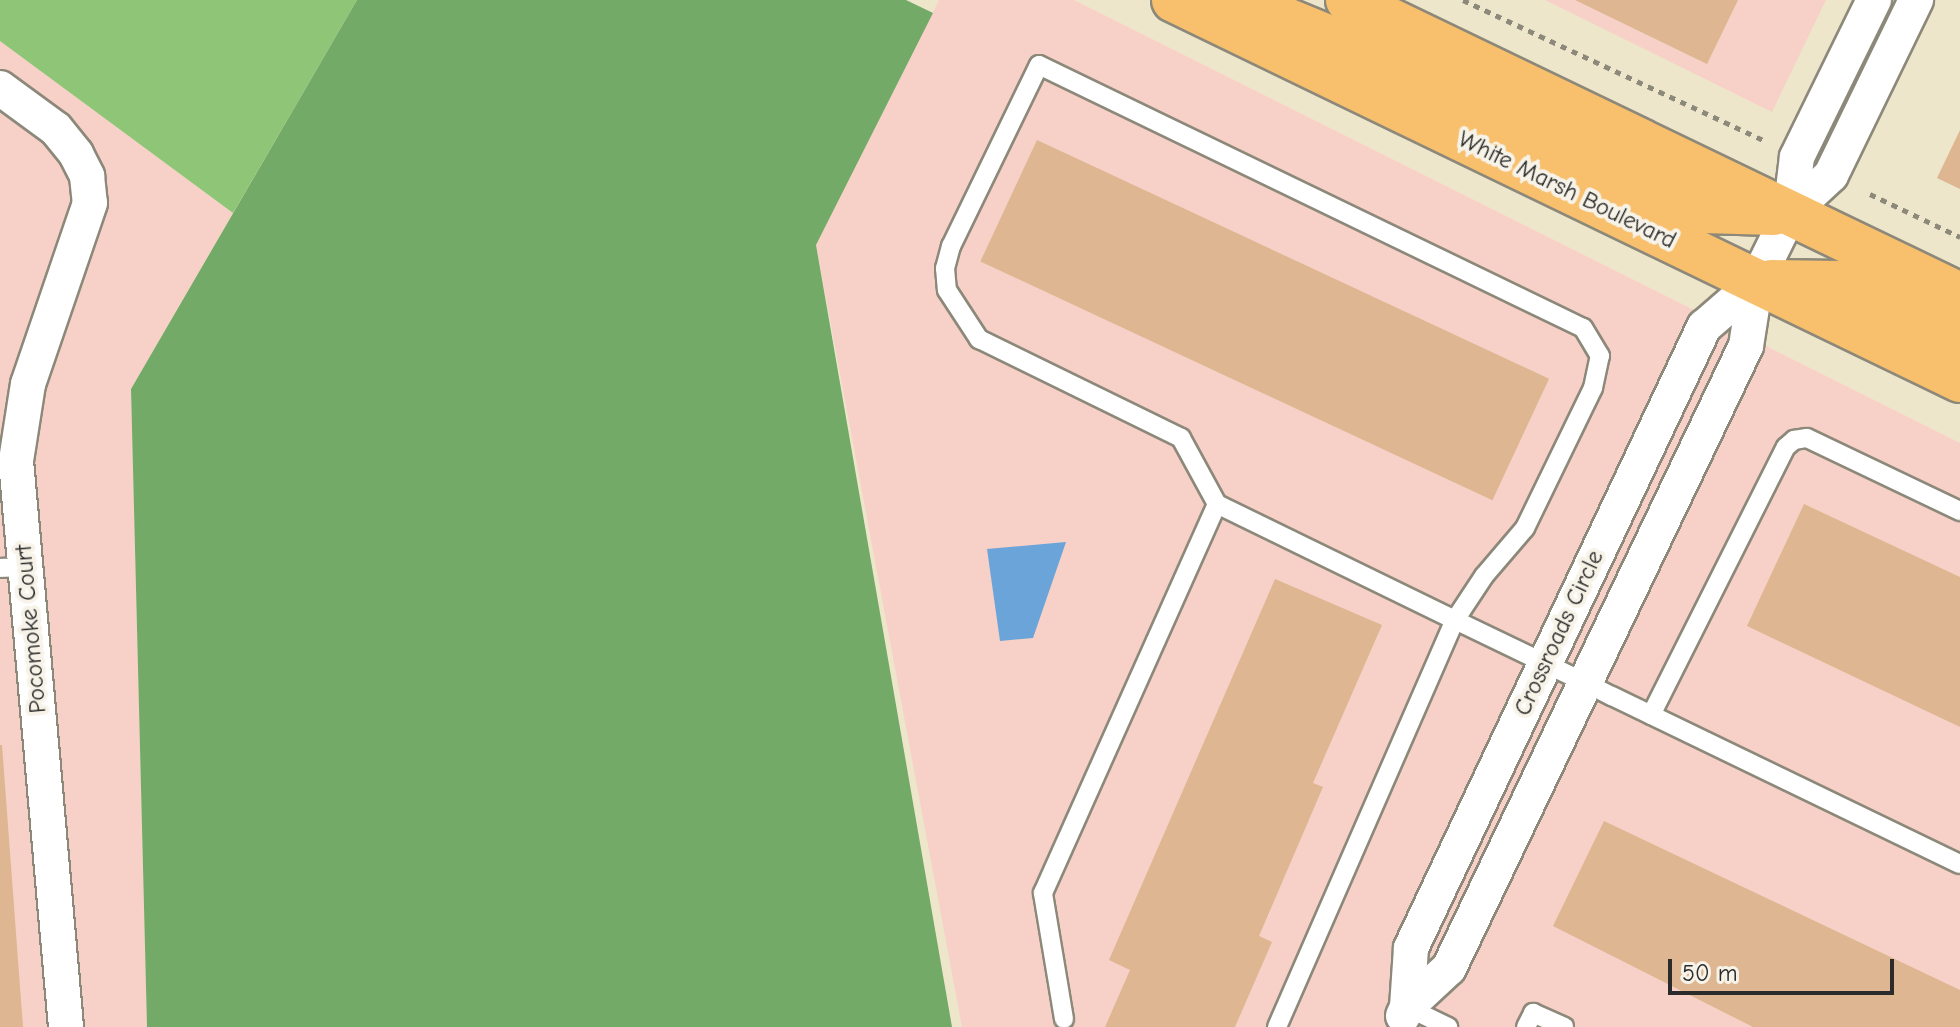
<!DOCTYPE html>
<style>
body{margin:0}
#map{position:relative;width:1960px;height:1027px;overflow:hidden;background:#ede6ca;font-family:"Comic Neue",sans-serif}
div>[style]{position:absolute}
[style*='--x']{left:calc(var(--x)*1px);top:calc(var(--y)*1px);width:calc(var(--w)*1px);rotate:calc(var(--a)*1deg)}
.built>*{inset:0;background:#f7d1c7}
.green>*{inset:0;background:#8fc577}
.forest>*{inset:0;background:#73aa68}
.water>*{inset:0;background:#6aa4d9}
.building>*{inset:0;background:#deb691;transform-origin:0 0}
.path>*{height:5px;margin-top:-2.5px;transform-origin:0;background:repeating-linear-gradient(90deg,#8c887a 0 6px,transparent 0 12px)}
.roads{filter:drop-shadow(2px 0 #8c887a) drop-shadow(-2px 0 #8c887a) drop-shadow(0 2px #8c887a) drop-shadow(0 -2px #8c887a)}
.lane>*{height:18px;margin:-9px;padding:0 9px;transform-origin:9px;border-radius:9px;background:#fff}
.street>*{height:34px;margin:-17px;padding:0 17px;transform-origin:17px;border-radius:17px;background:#fff}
.primary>*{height:44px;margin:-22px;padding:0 22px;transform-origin:22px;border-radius:22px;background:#f8bf6c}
span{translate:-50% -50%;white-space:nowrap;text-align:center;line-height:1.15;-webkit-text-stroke:8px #f7f3e8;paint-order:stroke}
.street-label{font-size:24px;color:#2b2b2b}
.scale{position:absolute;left:1668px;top:959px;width:226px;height:36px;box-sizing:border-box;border:4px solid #2b2b2b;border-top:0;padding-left:10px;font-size:24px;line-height:28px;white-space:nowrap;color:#2b2b2b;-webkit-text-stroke:6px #f7f3e8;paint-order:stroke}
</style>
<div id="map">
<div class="built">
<div style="clip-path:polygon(939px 0,1074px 0,1960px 443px,1960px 1027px,962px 1027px,816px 245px)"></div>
<div style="clip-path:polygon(1545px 0,1826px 0,1772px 112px)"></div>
<div style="clip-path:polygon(0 41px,233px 213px,131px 389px,147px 1027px,0 1027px)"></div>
</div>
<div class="green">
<div style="clip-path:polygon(0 0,357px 0,233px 213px,0 41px)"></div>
</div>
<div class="forest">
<div style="clip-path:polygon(357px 0,906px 0,933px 13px,816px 245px,952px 1027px,147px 1027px,131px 389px)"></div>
</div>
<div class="water">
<div style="clip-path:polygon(1066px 542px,1033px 638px,1000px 641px,987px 549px)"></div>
</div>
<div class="building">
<div style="clip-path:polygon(1575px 0,1738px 0,1707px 64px)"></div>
<div style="clip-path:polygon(1960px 130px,1960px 189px,1937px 178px)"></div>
<div style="left:1037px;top:140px;width:565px;height:134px;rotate:25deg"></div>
<div style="clip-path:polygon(1804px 504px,1960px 577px,1960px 727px,1747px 626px)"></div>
<div style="clip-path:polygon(1275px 579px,1382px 625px,1313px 783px,1323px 787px,1259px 936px,1272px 942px,1235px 1027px,1105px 1027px,1130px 970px,1109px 960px)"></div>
<div style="clip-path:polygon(0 745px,2px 745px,23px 1027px,0 1027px)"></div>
<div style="clip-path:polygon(1604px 821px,1960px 990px,1960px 1027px,1753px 1027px,1553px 926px)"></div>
</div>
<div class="path">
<div style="--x:1463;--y:0;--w:333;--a:25"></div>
<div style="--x:1870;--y:194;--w:100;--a:25.5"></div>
</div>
<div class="roads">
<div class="lane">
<div style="--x:0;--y:568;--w:26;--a:-2"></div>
<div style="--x:1651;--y:715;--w:300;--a:-63.3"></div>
<div style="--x:1786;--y:447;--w:11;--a:-41"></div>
<div style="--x:1794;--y:440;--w:13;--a:-9"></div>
<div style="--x:1807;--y:438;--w:170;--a:25.5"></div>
<div style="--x:1407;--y:1007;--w:46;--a:26"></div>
<div style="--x:1064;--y:1019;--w:128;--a:-99.5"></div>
<div style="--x:1043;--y:893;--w:426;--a:-65.9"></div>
<div style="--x:1277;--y:1027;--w:444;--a:-66.4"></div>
<div style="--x:1455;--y:620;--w:53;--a:-56.6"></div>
<div style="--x:1484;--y:576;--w:63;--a:-49.5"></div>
<div style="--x:1525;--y:528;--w:156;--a:-64.1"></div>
<div style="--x:1593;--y:388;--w:33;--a:-78"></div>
<div style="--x:1600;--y:356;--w:33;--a:-121"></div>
<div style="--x:1583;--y:328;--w:604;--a:-154.2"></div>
<div style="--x:1039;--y:65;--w:201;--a:115.9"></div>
<div style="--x:951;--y:246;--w:23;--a:105"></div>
<div style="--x:945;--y:268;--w:22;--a:85"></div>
<div style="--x:947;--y:290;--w:59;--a:56.9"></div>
<div style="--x:979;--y:339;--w:225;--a:26.1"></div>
<div style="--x:1181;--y:438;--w:75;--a:61.4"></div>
<div style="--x:1217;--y:504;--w:265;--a:26"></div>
<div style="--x:1455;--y:620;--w:145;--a:25.7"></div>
<div style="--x:1586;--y:683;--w:29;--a:27"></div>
<div style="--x:1612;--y:696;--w:386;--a:25.8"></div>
<div style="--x:1526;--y:1027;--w:16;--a:-63"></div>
<div style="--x:1533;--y:1013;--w:34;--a:24"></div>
</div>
<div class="street">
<div style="--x:0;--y:88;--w:69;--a:36.2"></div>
<div style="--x:56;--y:129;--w:32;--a:51"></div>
<div style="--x:76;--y:154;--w:25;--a:63"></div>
<div style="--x:87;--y:176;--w:27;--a:84"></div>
<div style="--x:90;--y:203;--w:191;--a:108.9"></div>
<div style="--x:28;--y:384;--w:78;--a:98.9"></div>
<div style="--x:16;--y:461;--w:568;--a:84.95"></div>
<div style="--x:1790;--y:213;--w:56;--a:-42.8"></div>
<div style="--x:1831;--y:175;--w:195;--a:-64.1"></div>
<div style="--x:1407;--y:1007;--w:57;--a:-42.9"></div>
<div style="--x:1449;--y:968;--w:689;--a:-64.48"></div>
<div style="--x:1746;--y:346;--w:65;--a:-81.1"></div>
<div style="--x:1756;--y:282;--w:77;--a:-63.8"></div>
<div style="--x:1790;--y:213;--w:56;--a:-82.9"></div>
<div style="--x:1797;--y:157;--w:175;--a:-63.9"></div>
<div style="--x:1403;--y:1016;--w:10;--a:-66"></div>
<div style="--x:1407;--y:1007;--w:59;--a:-86.1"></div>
<div style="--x:1411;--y:948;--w:687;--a:-64.74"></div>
<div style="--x:1704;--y:327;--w:69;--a:-40.9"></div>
</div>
<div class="primary">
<div style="--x:1174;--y:0;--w:873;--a:25.8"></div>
<div style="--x:1238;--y:0;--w:186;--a:22.4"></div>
<div style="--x:1410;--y:71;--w:324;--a:25.6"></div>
<div style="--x:1702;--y:211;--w:72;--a:1.6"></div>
<div style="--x:1348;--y:0;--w:679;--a:25.74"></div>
<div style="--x:1771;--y:282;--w:70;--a:0.8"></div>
<div style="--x:1841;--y:283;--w:132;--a:25.2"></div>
</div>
</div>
<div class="street-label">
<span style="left:1567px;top:190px;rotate:26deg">White Marsh Boulevard</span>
<span style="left:31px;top:629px;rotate:-95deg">Pocomoke Court</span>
<span style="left:1559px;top:633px;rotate:-65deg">Crossroads Circle</span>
</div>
<div class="scale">50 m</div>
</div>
